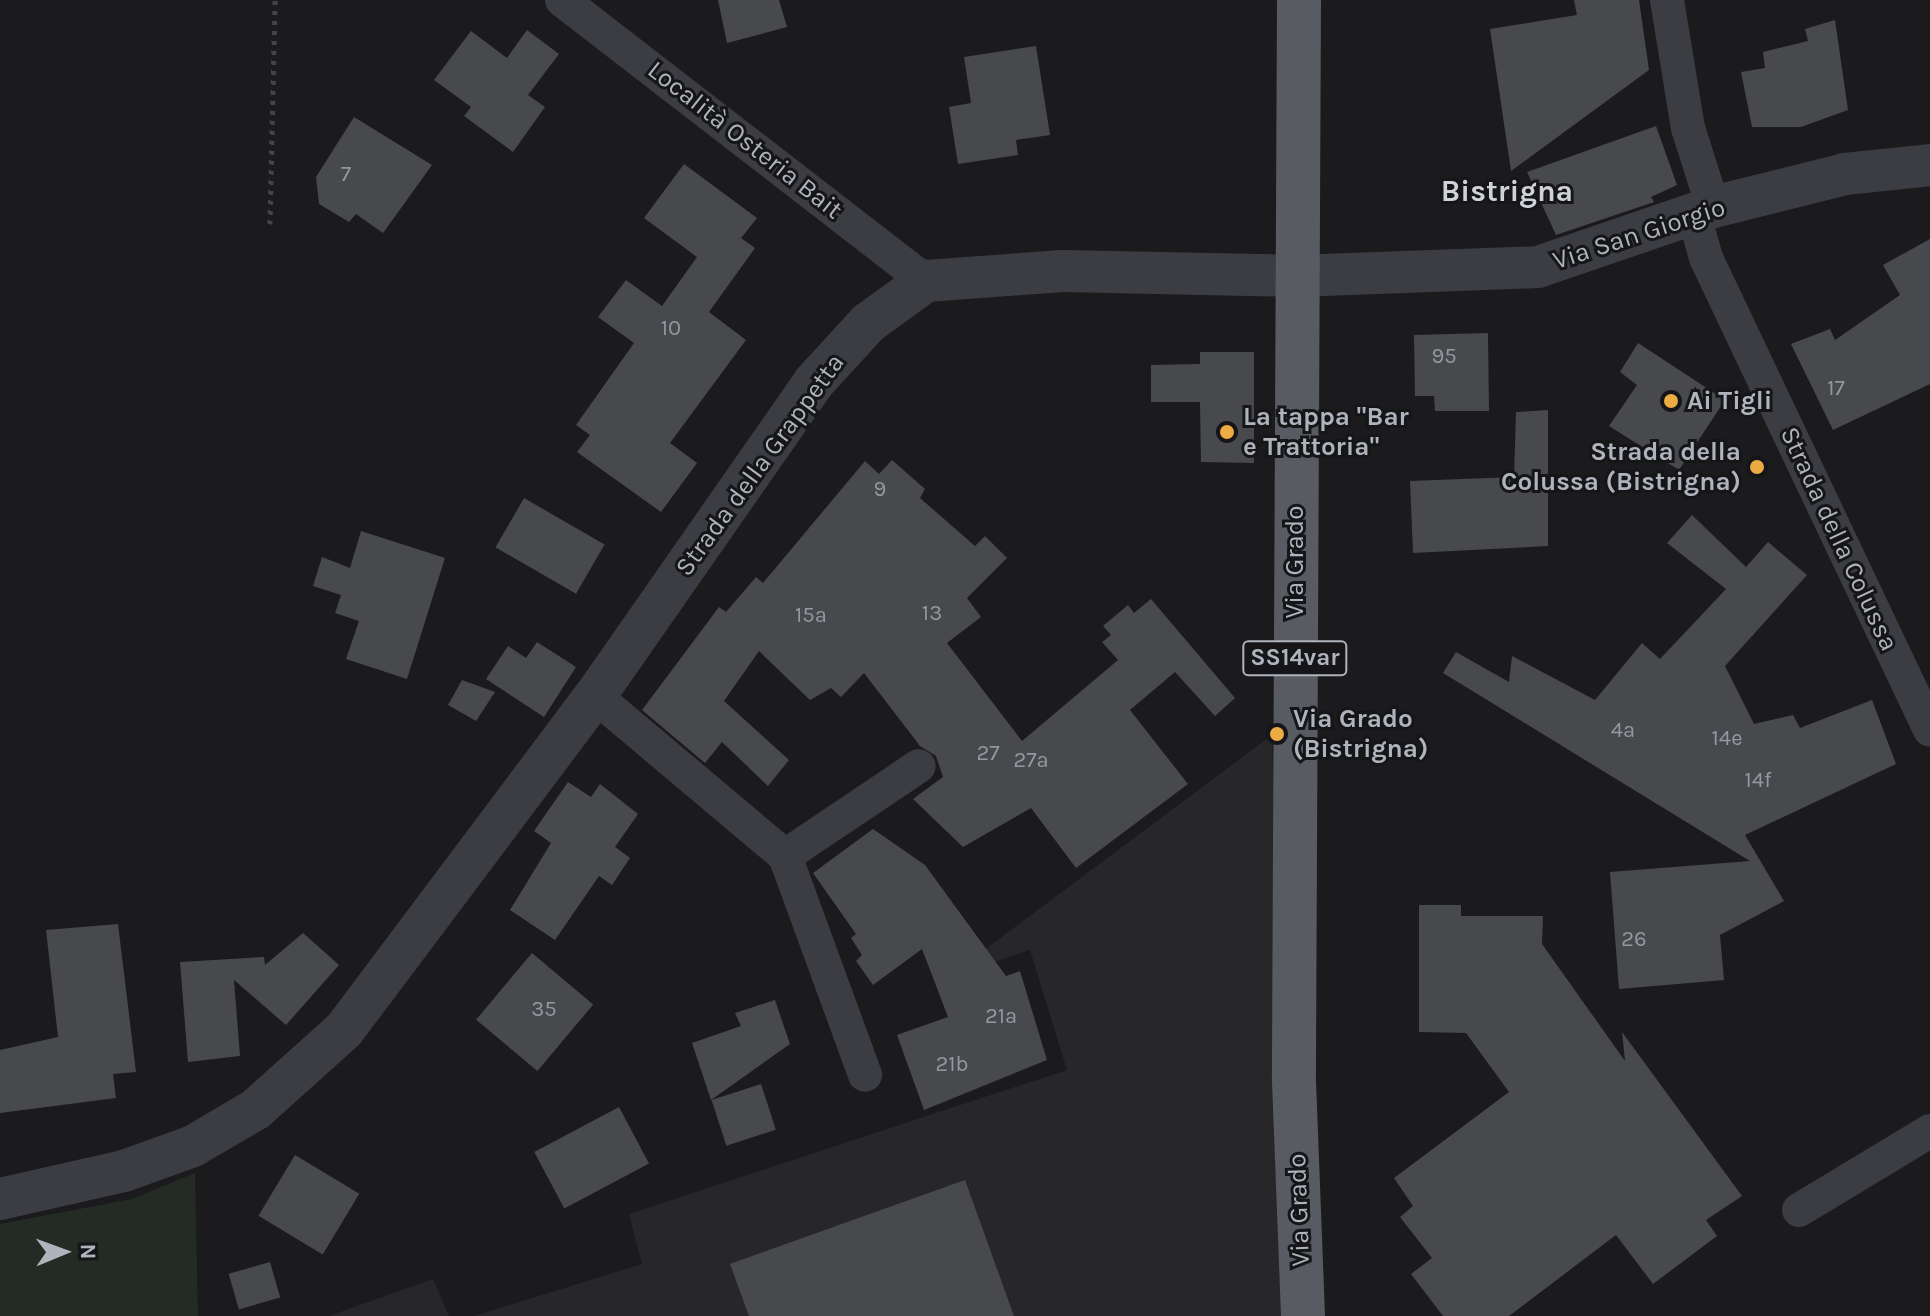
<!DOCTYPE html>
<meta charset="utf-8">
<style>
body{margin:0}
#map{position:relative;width:1930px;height:1316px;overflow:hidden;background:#1b1b1d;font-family:Karla,sans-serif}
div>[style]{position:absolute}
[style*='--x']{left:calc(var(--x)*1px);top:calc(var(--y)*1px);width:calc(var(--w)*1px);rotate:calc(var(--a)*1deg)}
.built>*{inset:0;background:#27272a}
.green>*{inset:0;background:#232b24}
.building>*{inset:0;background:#48494d;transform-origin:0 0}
.path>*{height:5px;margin-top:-2.5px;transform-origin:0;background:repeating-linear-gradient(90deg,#424449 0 4px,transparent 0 10px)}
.minor>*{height:34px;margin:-17px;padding:0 17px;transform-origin:17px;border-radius:17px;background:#3c3d42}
.tertiary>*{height:42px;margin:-21px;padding:0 21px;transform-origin:21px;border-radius:21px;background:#3c3d42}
.primary>*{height:44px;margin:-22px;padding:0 22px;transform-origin:22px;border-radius:22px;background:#585b61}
.dots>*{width:22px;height:22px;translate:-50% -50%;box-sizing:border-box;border:4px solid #161618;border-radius:50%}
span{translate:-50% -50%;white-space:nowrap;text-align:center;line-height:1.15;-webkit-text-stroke:6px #161618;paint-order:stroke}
.number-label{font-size:22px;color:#9498a0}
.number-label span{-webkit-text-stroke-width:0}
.shield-label span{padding:2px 6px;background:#161618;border:2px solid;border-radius:6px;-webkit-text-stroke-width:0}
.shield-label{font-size:24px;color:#aeb3bc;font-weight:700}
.street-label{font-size:26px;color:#aeb3bc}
.poi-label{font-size:26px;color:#aeb3bc;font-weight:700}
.left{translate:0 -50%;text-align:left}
.right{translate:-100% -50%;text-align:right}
.quarter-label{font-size:30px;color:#cfd2d8;font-weight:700}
.north{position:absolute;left:24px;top:1212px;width:80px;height:80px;-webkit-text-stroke:6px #161618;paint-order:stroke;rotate:89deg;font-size:22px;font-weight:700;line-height:32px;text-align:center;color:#aeb3bc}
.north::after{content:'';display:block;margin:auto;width:28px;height:36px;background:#aeb3bc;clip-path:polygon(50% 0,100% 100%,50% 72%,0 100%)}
</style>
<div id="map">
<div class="built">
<div style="clip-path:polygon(1272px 735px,1288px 1316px,474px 1316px,642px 1264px,629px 1214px,1067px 1070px,1030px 950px,948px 977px)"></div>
<div style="clip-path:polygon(433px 1279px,449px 1316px,329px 1316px)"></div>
</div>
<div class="green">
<div style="clip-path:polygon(195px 1173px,198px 1316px,0 1316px,0 1224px,132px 1199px)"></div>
</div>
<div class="building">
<div style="clip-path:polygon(718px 0,779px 0,787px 27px,727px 43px)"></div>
<div style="clip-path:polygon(1574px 0,1639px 0,1649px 70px,1511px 171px,1490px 29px,1577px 15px)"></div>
<div style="clip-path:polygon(1835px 20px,1848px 110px,1801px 127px,1752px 127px,1741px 72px,1765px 68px,1763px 52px,1808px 41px,1805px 29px)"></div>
<div style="clip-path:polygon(527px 30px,559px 54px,528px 95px,545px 107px,513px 152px,464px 116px,471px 107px,434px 80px,471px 31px,507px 58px)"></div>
<div style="clip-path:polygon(1036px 46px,1050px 135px,1016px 140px,1018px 155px,958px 164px,949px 107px,971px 103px,964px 57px)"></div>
<div style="clip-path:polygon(354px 117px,432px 165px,383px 233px,356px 214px,349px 222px,319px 204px,316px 177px)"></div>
<div style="clip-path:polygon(1656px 126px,1677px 185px,1651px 197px,1654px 202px,1556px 235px,1527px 172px)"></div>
<div style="clip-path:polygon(684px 164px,757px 218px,741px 238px,755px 248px,709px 312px,746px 340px,670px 443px,697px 463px,661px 512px,577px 452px,590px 435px,576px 425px,634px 343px,598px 317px,626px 280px,662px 306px,697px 257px,644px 218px)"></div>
<div style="clip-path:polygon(1930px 239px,1930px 384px,1833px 430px,1791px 344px,1830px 329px,1835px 340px,1900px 295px,1883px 265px)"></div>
<div style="clip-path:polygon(1488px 333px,1489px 411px,1435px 411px,1434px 396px,1415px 396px,1414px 335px)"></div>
<div style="clip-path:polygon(1638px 343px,1725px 400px,1679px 470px,1609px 426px,1637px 385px,1620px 372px)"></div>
<div style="clip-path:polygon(1200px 352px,1254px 352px,1254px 463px,1201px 462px,1200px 402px,1151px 402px,1151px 365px,1200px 364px)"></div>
<div style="clip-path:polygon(1548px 410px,1548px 546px,1413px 553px,1410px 481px,1514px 477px,1516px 412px)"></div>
<div style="clip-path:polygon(892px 460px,925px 489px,920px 498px,975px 546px,985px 536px,1007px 558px,967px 598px,981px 617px,947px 643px,1022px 741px,1118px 660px,1102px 642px,1111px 635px,1103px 626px,1128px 605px,1134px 613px,1151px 599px,1235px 698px,1215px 716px,1175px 672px,1130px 710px,1188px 784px,1076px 868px,1031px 808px,963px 847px,913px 799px,943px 777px,936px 756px,920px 746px,864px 673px,841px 697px,831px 688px,810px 700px,759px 651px,724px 701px,789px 760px,768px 786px,722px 742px,705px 763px,642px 710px,719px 607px,726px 612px,756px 577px,763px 583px,865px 461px,879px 474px)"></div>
<div style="left:524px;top:498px;width:93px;height:57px;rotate:30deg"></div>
<div style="clip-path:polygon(1692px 515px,1746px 567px,1768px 542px,1807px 575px,1725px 666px,1754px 724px,1793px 715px,1800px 728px,1872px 700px,1896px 764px,1745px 835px,1784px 901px,1720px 935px,1724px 980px,1619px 989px,1610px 872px,1750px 861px,1443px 673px,1456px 652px,1509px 682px,1512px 656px,1595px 700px,1642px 643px,1660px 659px,1726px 589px,1667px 543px)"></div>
<div style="clip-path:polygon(361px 531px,445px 558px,407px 679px,346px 659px,359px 621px,335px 613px,341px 595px,313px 586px,322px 557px,350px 568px)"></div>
<div style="clip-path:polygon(537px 642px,576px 667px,544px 717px,486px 679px,508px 646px,526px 658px)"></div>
<div style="clip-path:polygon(462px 680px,495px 692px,476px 721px,448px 705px)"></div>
<div style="clip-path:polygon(568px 782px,591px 797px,600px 784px,638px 814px,615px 847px,630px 858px,612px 885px,599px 876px,555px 940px,510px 910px,551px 843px,534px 831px)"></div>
<div style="clip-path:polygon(873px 829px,925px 865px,1006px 976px,1020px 971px,1047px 1060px,924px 1110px,897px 1035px,948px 1017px,922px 949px,873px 985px,856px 961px,862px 955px,851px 938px,856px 934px,813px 873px)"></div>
<div style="clip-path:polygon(1419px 905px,1461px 905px,1461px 916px,1543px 916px,1542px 944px,1625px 1061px,1622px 1032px,1742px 1196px,1706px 1220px,1717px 1236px,1653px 1284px,1616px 1235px,1509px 1316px,1443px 1316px,1411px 1274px,1432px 1258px,1400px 1217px,1413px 1206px,1394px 1178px,1509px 1092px,1466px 1033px,1419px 1032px)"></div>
<div style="clip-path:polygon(118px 924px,136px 1072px,113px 1074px,116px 1098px,0 1113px,0 1050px,58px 1037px,46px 930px)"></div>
<div style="clip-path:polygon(303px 933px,339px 965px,286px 1025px,234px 980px,240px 1056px,188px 1062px,180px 962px,264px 957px,265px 965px)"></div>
<div style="left:532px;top:953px;width:80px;height:87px;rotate:40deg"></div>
<div style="clip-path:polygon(775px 1000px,790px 1044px,711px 1100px,692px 1043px,741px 1026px,735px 1013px)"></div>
<div style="left:761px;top:1084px;width:48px;height:52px;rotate:72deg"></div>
<div style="left:619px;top:1107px;width:64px;height:96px;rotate:62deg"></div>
<div style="left:295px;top:1155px;width:75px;height:71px;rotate:31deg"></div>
<div style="clip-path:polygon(965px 1180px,1014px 1316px,749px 1316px,730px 1264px)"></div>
<div style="left:270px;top:1262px;width:37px;height:43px;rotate:74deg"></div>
</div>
<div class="path">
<div style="--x:270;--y:224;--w:224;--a:-88.7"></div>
</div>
<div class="minor">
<div style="--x:562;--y:0;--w:460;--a:37.7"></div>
<div style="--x:1667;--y:0;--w:130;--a:80.7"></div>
<div style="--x:1688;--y:128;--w:83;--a:72.4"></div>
<div style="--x:1694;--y:215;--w:45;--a:74.4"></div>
<div style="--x:1706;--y:258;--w:522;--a:64.61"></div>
<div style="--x:595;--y:696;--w:248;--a:40.1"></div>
<div style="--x:785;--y:856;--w:233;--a:69.9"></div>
<div style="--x:785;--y:856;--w:161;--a:-33.9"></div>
<div style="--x:1799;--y:1210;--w:153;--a:-31.1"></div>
</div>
<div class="tertiary">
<div style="--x:0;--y:1199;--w:127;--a:-12.7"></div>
<div style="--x:124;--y:1171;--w:73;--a:-19.9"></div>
<div style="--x:193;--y:1146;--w:73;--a:-30.4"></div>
<div style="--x:256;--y:1109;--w:118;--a:-41.9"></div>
<div style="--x:344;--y:1030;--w:418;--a:-53.1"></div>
<div style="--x:595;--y:696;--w:383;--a:-55.1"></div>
<div style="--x:814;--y:382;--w:80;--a:-47.5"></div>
<div style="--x:868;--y:323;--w:72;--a:-35.9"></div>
<div style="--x:926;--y:281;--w:137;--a:-4.2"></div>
<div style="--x:1063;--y:271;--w:233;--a:1.2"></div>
<div style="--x:1296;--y:276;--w:242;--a:-2.1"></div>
<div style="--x:1538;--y:267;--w:185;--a:-18.9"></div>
<div style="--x:1713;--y:207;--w:136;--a:-14"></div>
<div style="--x:1845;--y:174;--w:85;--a:-6"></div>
</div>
<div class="primary">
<div style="--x:1299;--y:0;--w:1081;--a:90.27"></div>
<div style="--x:1294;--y:1081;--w:235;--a:87.8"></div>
</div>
<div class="dots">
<div style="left:1671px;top:401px;background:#edab43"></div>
<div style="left:1227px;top:432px;background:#edab43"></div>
<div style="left:1757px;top:467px;background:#edab43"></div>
<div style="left:1277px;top:734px;background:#edab43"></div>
</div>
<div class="number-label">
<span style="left:346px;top:175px">7</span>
<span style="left:671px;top:329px">10</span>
<span style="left:1444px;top:357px">95</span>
<span style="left:1836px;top:389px">17</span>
<span style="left:880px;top:490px">9</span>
<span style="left:932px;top:614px">13</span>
<span style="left:811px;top:616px">15a</span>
<span style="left:1623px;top:731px">4a</span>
<span style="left:1727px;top:739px">14e</span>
<span style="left:988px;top:754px">27</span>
<span style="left:1031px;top:761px">27a</span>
<span style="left:1758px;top:781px">14f</span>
<span style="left:1634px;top:940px">26</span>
<span style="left:544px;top:1010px">35</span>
<span style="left:1001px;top:1017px">21a</span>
<span style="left:952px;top:1065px">21b</span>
</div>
<div class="shield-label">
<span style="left:1295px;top:658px">SS14var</span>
</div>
<div class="street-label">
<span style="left:745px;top:140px;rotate:38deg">Località Osteria Bait</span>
<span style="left:1639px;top:234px;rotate:-18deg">Via San Giorgio</span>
<span style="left:760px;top:465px;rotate:-54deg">Strada della Grappetta</span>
<span style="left:1839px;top:539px;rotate:65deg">Strada della Colussa</span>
<span style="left:1295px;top:562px;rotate:-90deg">Via Grado</span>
<span style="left:1299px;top:1210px;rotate:-92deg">Via Grado</span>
</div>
<div class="poi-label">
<span class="left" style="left:1687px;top:401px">Ai Tigli</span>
<span class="left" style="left:1243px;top:432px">La tappa "Bar<br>e Trattoria"</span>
<span class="right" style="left:1741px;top:467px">Strada della<br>Colussa (Bistrigna)</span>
<span class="left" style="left:1293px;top:734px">Via Grado<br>(Bistrigna)</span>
</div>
<div class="quarter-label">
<span style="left:1507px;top:191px">Bistrigna</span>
</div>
<div class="north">N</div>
</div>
